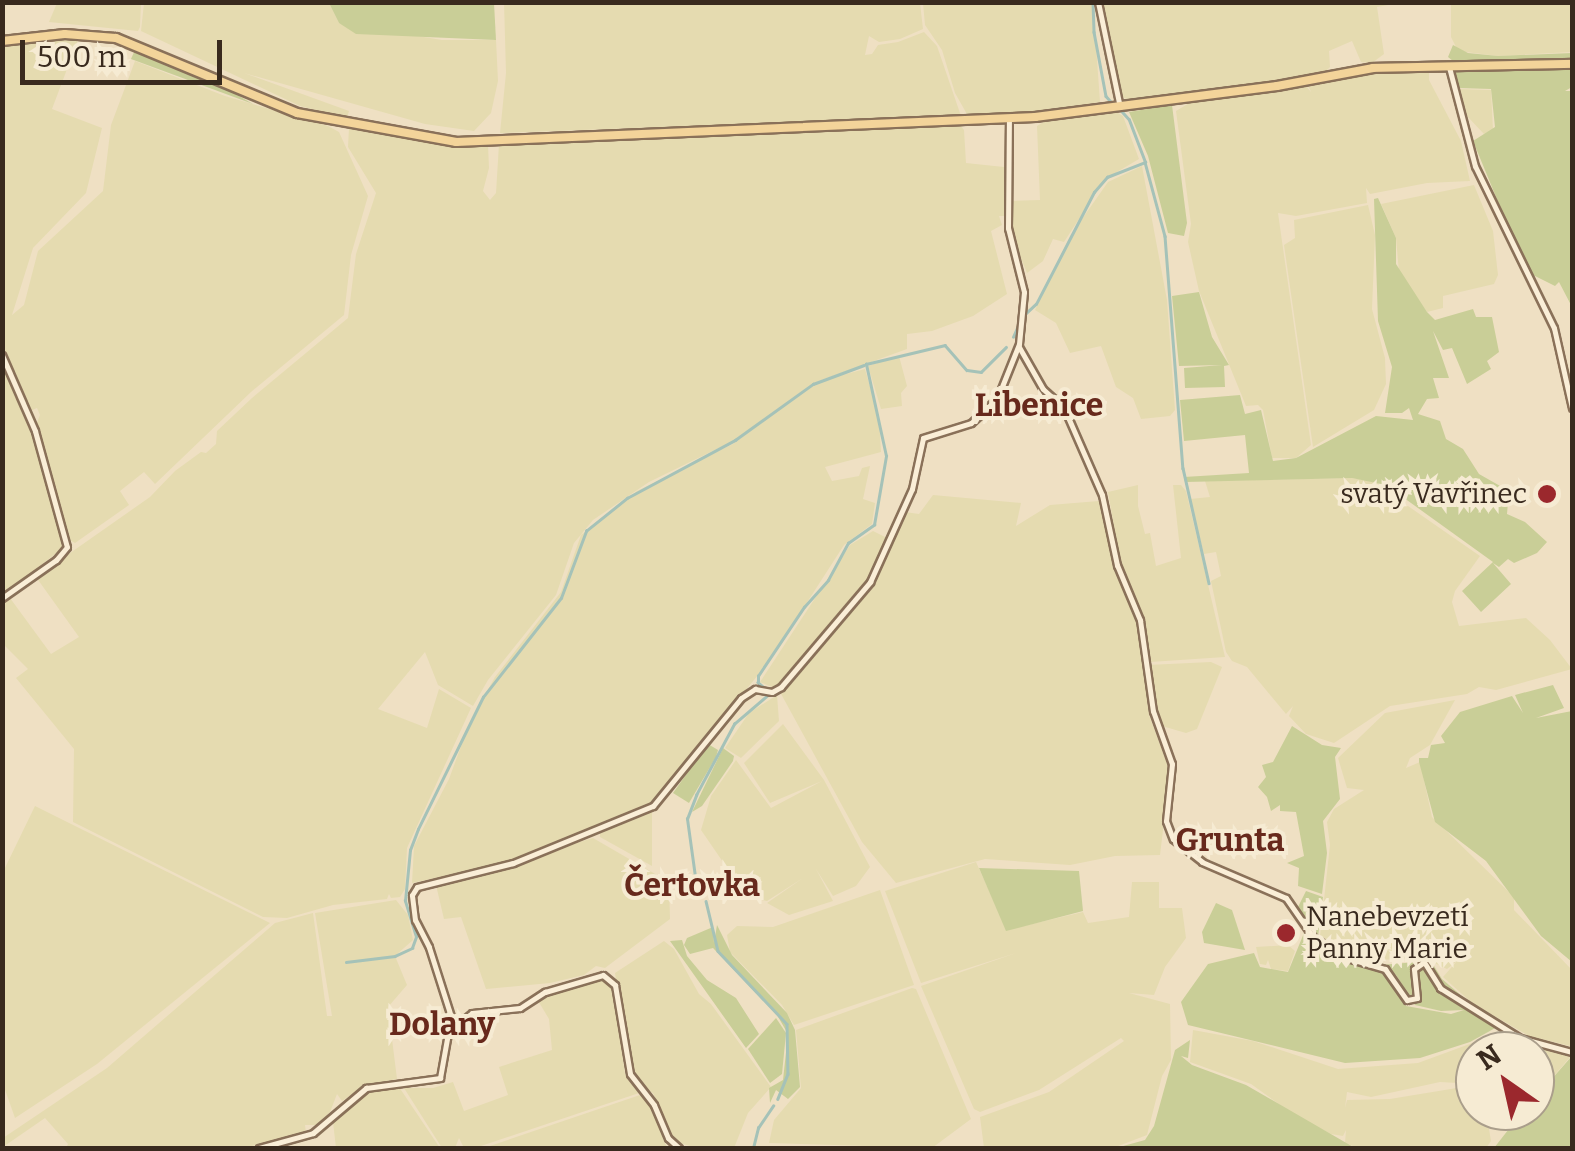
<!DOCTYPE html>
<meta charset="utf-8">
<style>
body{margin:0}
#map{position:relative;width:1575px;height:1151px;overflow:hidden;background:#efe0c3;font-family:Bitter,serif}
div>[style]{position:absolute}
[style*='--x']{left:calc(var(--x)*1px);top:calc(var(--y)*1px);width:calc(var(--w)*1px);rotate:calc(var(--a)*1deg)}
.farmland>*{inset:0;background:#e5dbb0}
.green>*{inset:0;background:#c9ce97}
.stream>*{height:2.5px;margin:-1.25px;padding:0 1.25px;transform-origin:1.25px;border-radius:1.25px;background:#a5c2b8}
.roads{filter:drop-shadow(2px 0 #8a7159) drop-shadow(-2px 0 #8a7159) drop-shadow(0 2px #8a7159) drop-shadow(0 -2px #8a7159)}
.minor>*{height:5px;margin:-2.5px;padding:0 2.5px;transform-origin:2.5px;border-radius:2.5px;background:#faeed7}
.major>*{height:8px;margin:-4px;padding:0 4px;transform-origin:4px;border-radius:4px;background:#f3d49a}
.dots>*{width:28px;height:28px;translate:-50% -50%;box-sizing:border-box;border:5px solid #f6ebd3;border-radius:50%}
span{translate:-50% -50%;white-space:nowrap;text-align:center;line-height:1.15;-webkit-text-stroke:8px #f6ebd3;paint-order:stroke}
.poi-label{font-size:28px;color:#392a1e}
.right{translate:-100% -50%;text-align:right}
.left{translate:0 -50%;text-align:left}
.quarter-label{font-size:32px;color:#67291c;font-weight:700}
.frame{position:absolute;inset:0;border:5px solid #392a1e;pointer-events:none}
.north{position:absolute;left:1455px;top:1031px;width:100px;height:100px;box-sizing:border-box;background:#f6ebd3;border:2px solid #aa9e8b;border-radius:50%;rotate:326deg;font-size:28px;font-weight:700;line-height:40px;text-align:center;color:#392a1e}
.north::after{content:'';display:block;margin:auto;width:35px;height:45px;background:#9b282d;clip-path:polygon(50% 0,100% 100%,50% 72%,0 100%)}
.scale{position:absolute;left:20px;top:40px;width:202px;height:45px;box-sizing:border-box;border:5px solid #392a1e;border-top:0;padding-left:12px;font-size:30px;line-height:35px;white-space:nowrap;color:#392a1e;-webkit-text-stroke:8px #f6ebd3;paint-order:stroke}
</style>
<div id="map">
<div class="farmland">
<div style="clip-path:polygon(504px 2px,920px 3px,923px 29px,900px 39px,879px 42px,869px 36px,865px 55px,872px 54px,878px 45px,898px 42px,924px 32px,937px 46px,961px 116px,500px 133px,506px 73px)"></div>
<div style="clip-path:polygon(57px 3px,141px 3px,140px 27px,138px 31px,49px 22px)"></div>
<div style="clip-path:polygon(144px 3px,329px 3px,339px 23px,442px 40px,496px 40px,498px 81px,491px 113px,474px 131px,425px 124px,244px 73px,349px 111px,347px 118px,300px 106px,141px 31px)"></div>
<div style="clip-path:polygon(923px 3px,1093px 3px,1100px 102px,1027px 114px,968px 116px,955px 93px,942px 50px,925px 25px)"></div>
<div style="clip-path:polygon(1101px 3px,1399px 3px,1377px 7px,1384px 54px,1372px 63px,1361px 62px,1352px 41px,1329px 51px,1330px 67px,1323px 74px,1131px 101px,1120px 96px)"></div>
<div style="clip-path:polygon(1451px 3px,1572px 3px,1572px 52px,1498px 56px,1458px 51px,1451px 37px)"></div>
<div style="clip-path:polygon(49px 40px,78px 40px,52px 109px,102px 128px,86px 193px,33px 248px,12px 315px,24px 305px,38px 251px,103px 191px,111px 125px,135px 61px,225px 96px,328px 126px,339px 132px,368px 196px,351px 255px,344px 315px,251px 392px,155px 484px,144px 472px,120px 491px,129px 505px,75px 543px,68px 539px,36px 425px,40px 415px,37px 408px,30px 411px,3px 350px,3px 47px)"></div>
<div style="clip-path:polygon(1429px 69px,1429px 80px,1461px 141px,1470px 181px,1427px 183px,1370px 194px,1366px 188px,1367px 203px,1296px 216px,1278px 213px,1311px 445px,1296px 458px,1272px 458px,1263px 410px,1258px 405px,1246px 406px,1199px 291px,1188px 242px,1191px 224px,1176px 111px,1191px 102px,1292px 87px,1305px 85px,1311px 92px,1308px 85px,1359px 74px)"></div>
<div style="clip-path:polygon(1459px 89px,1491px 90px,1493px 130px,1484px 134px,1467px 116px)"></div>
<div style="clip-path:polygon(1116px 112px,1123px 116px,1139px 159px,1105px 179px,1064px 242px,1053px 239px,1043px 261px,1027px 273px,1014px 241px,1011px 201px,1040px 200px,1037px 126px,1047px 120px)"></div>
<div style="clip-path:polygon(959px 124px,964px 130px,966px 163px,1004px 167px,1005px 216px,999px 216px,1002px 225px,991px 231px,1007px 294px,973px 316px,932px 331px,907px 334px,907px 349px,816px 382px,865px 369px,879px 418px,881px 452px,825px 467px,832px 481px,859px 476px,862px 468px,870px 466px,863px 499px,875px 503px,872px 524px,844px 545px,768px 663px,653px 803px,510px 862px,412px 883px,414px 846px,449px 779px,470px 722px,495px 677px,561px 592px,581px 535px,637px 491px,733px 444px,811px 385px,733px 441px,649px 482px,593px 520px,574px 543px,556px 595px,488px 680px,473px 706px,438px 685px,425px 652px,378px 709px,427px 728px,439px 689px,471px 708px,407px 848px,405px 889px,400px 897px,391px 898px,389px 894px,387px 899px,333px 905px,287px 918px,263px 917px,73px 822px,74px 749px,16px 678px,28px 669px,3px 644px,2px 602px,10px 598px,51px 654px,79px 637px,36px 577px,150px 497px,175px 471px,201px 452px,206px 453px,216px 444px,217px 431px,252px 398px,348px 318px,356px 254px,376px 193px,348px 147px,349px 128px,449px 146px,488px 145px,489px 168px,483px 191px,490px 200px,496px 193px,499px 144px)"></div>
<div style="clip-path:polygon(1142px 166px,1167px 300px,1175px 410px,1170px 416px,1141px 419px,1133px 398px,1116px 387px,1101px 346px,1070px 353px,1056px 323px,1035px 310px,1070px 236px,1108px 182px)"></div>
<div style="clip-path:polygon(1474px 185px,1493px 231px,1498px 275px,1494px 284px,1443px 296px,1443px 308px,1427px 312px,1399px 272px,1396px 238px,1381px 204px)"></div>
<div style="clip-path:polygon(1368px 205px,1375px 235px,1372px 309px,1385px 358px,1386px 384px,1374px 410px,1313px 447px,1284px 245px,1295px 238px,1294px 220px)"></div>
<div style="clip-path:polygon(899px 356px,907px 386px,901px 393px,902px 406px,881px 409px,868px 366px)"></div>
<div style="clip-path:polygon(2px 362px,31px 428px,63px 548px,2px 595px)"></div>
<div style="clip-path:polygon(1352px 478px,1378px 482px,1383px 497px,1395px 509px,1408px 506px,1480px 556px,1455px 591px,1452px 602px,1459px 626px,1526px 618px,1550px 640px,1572px 669px,1496px 690px,1479px 687px,1467px 694px,1390px 706px,1334px 743px,1306px 734px,1289px 716px,1293px 706px,1286px 714px,1247px 667px,1232px 661px,1226px 652px,1211px 581px,1221px 576px,1216px 552px,1204px 554px,1190px 499px,1210px 497px,1205px 481px)"></div>
<div style="clip-path:polygon(1138px 485px,1138px 506px,1145px 534px,1150px 533px,1156px 566px,1181px 558px,1173px 485px,1181px 485px,1186px 491px,1225px 657px,1150px 662px,1144px 619px,1120px 561px,1108px 492px)"></div>
<div style="clip-path:polygon(933px 495px,1021px 503px,1016px 526px,1050px 505px,1099px 501px,1115px 571px,1138px 622px,1149px 715px,1170px 772px,1160px 855px,1115px 856px,1070px 865px,985px 859px,896px 883px,862px 842px,780px 692px,875px 580px,905px 512px,919px 514px)"></div>
<div style="clip-path:polygon(873px 531px,887px 538px,870px 576px,779px 685px,774px 688px,760px 682px,850px 545px)"></div>
<div style="clip-path:polygon(1211px 662px,1222px 667px,1197px 729px,1186px 733px,1162px 726px,1148px 665px)"></div>
<div style="clip-path:polygon(777px 695px,779px 721px,741px 758px,725px 748px,749px 713px)"></div>
<div style="clip-path:polygon(1455px 700px,1430px 745px,1410px 758px,1406px 768px,1420px 762px,1432px 817px,1514px 897px,1514px 910px,1572px 970px,1570px 1046px,1529px 1036px,1472px 1003px,1443px 977px,1457px 961px,1447px 969px,1414px 953px,1407px 959px,1373px 960px,1349px 954px,1320px 936px,1330px 845px,1327px 822px,1334px 809px,1364px 790px,1347px 788px,1338px 758px,1385px 713px)"></div>
<div style="clip-path:polygon(783px 724px,824px 780px,870px 867px,856px 886px,833px 896px,816px 869px,833px 901px,789px 915px,767px 903px,803px 878px,767px 901px,747px 897px,701px 830px,711px 796px,736px 760px,771px 808px,822px 781px,770px 803px,744px 763px)"></div>
<div style="clip-path:polygon(35px 806px,270px 923px,97px 1064px,15px 1118px,3px 1084px,3px 872px)"></div>
<div style="clip-path:polygon(652px 812px,652px 866px,600px 837px,600px 831px)"></div>
<div style="clip-path:polygon(593px 838px,669px 882px,670px 919px,605px 968px,596px 966px,584px 975px,550px 983px,486px 989px,461px 917px,444px 919px,436px 885px)"></div>
<div style="clip-path:polygon(976px 862px,1007px 930px,1083px 912px,1088px 923px,1129px 917px,1132px 882px,1159px 882px,1159px 908px,1182px 908px,1186px 938px,1165px 967px,1154px 995px,1129px 993px,1170px 1004px,1171px 1060px,1162px 1076px,1147px 1135px,1113px 1148px,984px 1148px,980px 1117px,1049px 1092px,1124px 1041px,1121px 1038px,1039px 1090px,980px 1112px,974px 1109px,921px 986px,1016px 953px,921px 983px,885px 891px)"></div>
<div style="clip-path:polygon(880px 890px,914px 985px,794px 1025px,782px 1005px,730px 952px,727px 935px,737px 926px,773px 927px)"></div>
<div style="clip-path:polygon(396px 900px,408px 915px,413px 940px,395px 956px,407px 985px,388px 1007px,397px 1079px,365px 1085px,342px 1101px,337px 1094px,330px 1112px,316px 1125px,305px 1125px,306px 1133px,244px 1148px,66px 1148px,68px 1144px,45px 1118px,3px 1147px,3px 1138px,107px 1068px,275px 923px,313px 913px,327px 1016px,332px 1016px,315px 913px)"></div>
<div style="clip-path:polygon(664px 941px,674px 949px,699px 994px,711px 1004px,771px 1087px,748px 1113px,734px 1148px,698px 1148px,675px 1142px,653px 1093px,637px 1084px,629px 1067px,615px 973px)"></div>
<div style="clip-path:polygon(1288px 945px,1295px 951px,1288px 971px,1271px 969px,1268px 960px,1266px 965px,1260px 964px,1256px 947px)"></div>
<div style="clip-path:polygon(605px 978px,612px 983px,625px 1074px,639px 1093px,475px 1148px,464px 1148px,459px 1138px,455px 1148px,442px 1148px,404px 1088px,433px 1088px,453px 1082px,464px 1111px,508px 1095px,499px 1067px,552px 1050px,549px 1019px,537px 999px)"></div>
<div style="clip-path:polygon(912px 988px,916px 989px,971px 1119px,932px 1148px,769px 1143px,774px 1120px,801px 1088px,796px 1030px)"></div>
<div style="clip-path:polygon(1193px 1030px,1253px 1041px,1338px 1069px,1418px 1063px,1486px 1038px,1484px 1051px,1475px 1051px,1475px 1084px,1440px 1082px,1371px 1097px,1347px 1092px,1345px 1108px,1347px 1100px,1390px 1099px,1475px 1085px,1475px 1111px,1486px 1111px,1491px 1141px,1486px 1148px,1358px 1148px,1345px 1143px,1346px 1130px,1343px 1136px,1331px 1134px,1297px 1117px,1251px 1084px,1190px 1062px)"></div>
<div style="clip-path:polygon(1503px 1032px,1528px 1045px,1571px 1056px,1535px 1098px,1535px 1051px,1491px 1051px)"></div>
<div style="clip-path:polygon(399px 1087px,440px 1148px,336px 1148px,333px 1122px,353px 1102px,369px 1092px)"></div>
<div style="clip-path:polygon(640px 1095px,651px 1106px,667px 1148px,484px 1148px)"></div>
</div>
<div class="green">
<div style="clip-path:polygon(329px 3px,494px 3px,496px 40px,356px 34px,339px 23px)"></div>
<div style="clip-path:polygon(1453px 45px,1468px 53px,1498px 56px,1572px 53px,1572px 60px,1453px 61px,1448px 57px)"></div>
<div style="clip-path:polygon(135px 50px,232px 92px,253px 104px,131px 59px)"></div>
<div style="clip-path:polygon(1466px 68px,1572px 68px,1572px 87px,1565px 91px,1572px 91px,1572px 307px,1559px 282px,1555px 286px,1533px 275px,1501px 209px,1473px 141px,1495px 127px,1491px 89px,1459px 88px,1455px 69px)"></div>
<div style="clip-path:polygon(1172px 105px,1187px 223px,1184px 236px,1168px 233px,1148px 156px,1129px 112px)"></div>
<div style="clip-path:polygon(1378px 198px,1396px 238px,1396px 264px,1427px 312px,1435px 320px,1473px 309px,1476px 317px,1492px 317px,1499px 352px,1487px 361px,1491px 369px,1467px 384px,1452px 348px,1443px 350px,1433px 331px,1449px 378px,1433px 378px,1439px 398px,1427px 399px,1418px 414px,1440px 421px,1446px 439px,1463px 449px,1479px 474px,1509px 491px,1507px 514px,1525px 522px,1547px 542px,1537px 553px,1514px 563px,1508px 559px,1499px 567px,1493px 563px,1511px 584px,1481px 612px,1462px 591px,1493px 562px,1386px 485px,1352px 478px,1185px 482px,1184px 477px,1249px 473px,1245px 435px,1184px 441px,1180px 400px,1240px 395px,1245px 414px,1261px 410px,1273px 461px,1296px 458px,1376px 416px,1413px 420px,1409px 408px,1402px 413px,1385px 413px,1392px 367px,1378px 321px,1374px 199px)"></div>
<div style="clip-path:polygon(1199px 292px,1212px 337px,1229px 365px,1224px 366px,1225px 387px,1185px 388px,1184px 368px,1222px 365px,1179px 366px,1172px 296px)"></div>
<div style="clip-path:polygon(1553px 685px,1564px 708px,1536px 718px,1572px 711px,1572px 962px,1541px 936px,1486px 861px,1435px 822px,1419px 762px,1419px 758px,1428px 758px,1431px 745px,1445px 743px,1441px 736px,1460px 712px,1512px 696px,1523px 713px,1515px 695px)"></div>
<div style="clip-path:polygon(1292px 726px,1322px 745px,1341px 748px,1335px 757px,1340px 799px,1323px 821px,1327px 853px,1322px 894px,1298px 886px,1299px 868px,1287px 863px,1304px 856px,1296px 812px,1280px 811px,1280px 805px,1271px 811px,1267px 797px,1258px 787px,1266px 777px,1262px 765px,1273px 762px)"></div>
<div style="clip-path:polygon(708px 744px,718px 750px,716px 757px,689px 803px,673px 793px)"></div>
<div style="clip-path:polygon(723px 748px,734px 756px,733px 761px,702px 806px,692px 812px)"></div>
<div style="clip-path:polygon(979px 868px,1079px 871px,1083px 911px,1006px 931px)"></div>
<div style="clip-path:polygon(1306px 891px,1323px 897px,1318px 937px,1302px 919px,1298px 907px)"></div>
<div style="clip-path:polygon(1216px 903px,1232px 910px,1245px 950px,1204px 943px,1202px 932px)"></div>
<div style="clip-path:polygon(717px 925px,732px 955px,787px 1013px,795px 1030px,800px 1087px,788px 1099px,776px 1090px,770px 1103px,769px 1088px,783px 1080px,788px 1034px,777px 1015px,713px 948px,690px 954px,684px 945px,687px 938px,713px 927px,714px 943px)"></div>
<div style="clip-path:polygon(1304px 933px,1347px 961px,1384px 971px,1406px 1006px,1451px 1014px,1464px 1010px,1441px 1011px,1415px 1005px,1396px 975px,1379px 965px,1431px 961px,1442px 979px,1470px 1003px,1466px 1010px,1497px 1027px,1470px 1042px,1420px 1058px,1345px 1063px,1188px 1025px,1181px 1002px,1208px 964px,1254px 953px,1260px 967px,1288px 972px)"></div>
<div style="clip-path:polygon(682px 940px,687px 956px,707px 980px,736px 998px,759px 1034px,746px 1048px,670px 941px)"></div>
<div style="clip-path:polygon(776px 1018px,786px 1033px,782px 1074px,770px 1083px,748px 1049px)"></div>
<div style="clip-path:polygon(1190px 1040px,1188px 1058px,1181px 1056px,1192px 1065px,1246px 1085px,1355px 1148px,1116px 1148px,1145px 1140px,1154px 1126px,1175px 1050px)"></div>
<div style="clip-path:polygon(1572px 1056px,1572px 1148px,1494px 1148px,1523px 1111px,1535px 1111px,1535px 1098px)"></div>
</div>
<div class="stream">
<div style="--x:1093;--y:2;--w:30;--a:88"></div>
<div style="--x:1094;--y:32;--w:65;--a:79.4"></div>
<div style="--x:1106;--y:96;--w:9;--a:49"></div>
<div style="--x:1145;--y:162;--w:77;--a:74.9"></div>
<div style="--x:1165;--y:236;--w:233;--a:85.6"></div>
<div style="--x:1183;--y:468;--w:118;--a:77.3"></div>
<div style="--x:1024;--y:315;--w:16;--a:-43"></div>
<div style="--x:1036;--y:304;--w:126;--a:-62.6"></div>
<div style="--x:1094;--y:192;--w:20;--a:-49"></div>
<div style="--x:1107;--y:177;--w:41;--a:-21.5"></div>
<div style="--x:1145;--y:162;--w:45;--a:-110.9"></div>
<div style="--x:1129;--y:120;--w:12;--a:-132"></div>
<div style="--x:1013;--y:337;--w:17;--a:-66"></div>
<div style="--x:697;--y:891;--w:73;--a:-97.9"></div>
<div style="--x:687;--y:819;--w:26;--a:-69"></div>
<div style="--x:696;--y:795;--w:81;--a:-61.8"></div>
<div style="--x:734;--y:724;--w:48;--a:-40.7"></div>
<div style="--x:770;--y:693;--w:16;--a:-140"></div>
<div style="--x:758;--y:683;--w:7;--a:-90"></div>
<div style="--x:758;--y:676;--w:83;--a:-56.3"></div>
<div style="--x:804;--y:607;--w:36;--a:-48"></div>
<div style="--x:828;--y:580;--w:42;--a:-61.6"></div>
<div style="--x:848;--y:543;--w:32;--a:-35"></div>
<div style="--x:874;--y:525;--w:70;--a:-80.1"></div>
<div style="--x:886;--y:456;--w:94;--a:-102.3"></div>
<div style="--x:866;--y:364;--w:81;--a:-13.5"></div>
<div style="--x:945;--y:345;--w:33;--a:49"></div>
<div style="--x:967;--y:370;--w:14;--a:8"></div>
<div style="--x:981;--y:372;--w:35;--a:-45"></div>
<div style="--x:706;--y:901;--w:51;--a:76.5"></div>
<div style="--x:718;--y:951;--w:100;--a:46.6"></div>
<div style="--x:787;--y:1024;--w:50;--a:88.9"></div>
<div style="--x:788;--y:1074;--w:27;--a:112"></div>
<div style="--x:346;--y:962;--w:49;--a:-7"></div>
<div style="--x:395;--y:956;--w:19;--a:-25"></div>
<div style="--x:412;--y:948;--w:12;--a:-70"></div>
<div style="--x:416;--y:937;--w:38;--a:-107"></div>
<div style="--x:405;--y:901;--w:51;--a:-84.4"></div>
<div style="--x:410;--y:850;--w:22;--a:-69"></div>
<div style="--x:418;--y:829;--w:147;--a:-63.8"></div>
<div style="--x:483;--y:697;--w:126;--a:-51.8"></div>
<div style="--x:561;--y:598;--w:72;--a:-69.5"></div>
<div style="--x:586;--y:531;--w:53;--a:-38.8"></div>
<div style="--x:627;--y:498;--w:123;--a:-28.2"></div>
<div style="--x:735;--y:440;--w:96;--a:-35.7"></div>
<div style="--x:813;--y:384;--w:54;--a:-20.4"></div>
<div style="--x:753;--y:1148;--w:21;--a:-76"></div>
<div style="--x:758;--y:1128;--w:27;--a:-56"></div>
</div>
<div class="roads">
<div class="minor">
<div style="--x:1098;--y:2;--w:107;--a:78.2"></div>
<div style="--x:1449;--y:67;--w:102;--a:75.3"></div>
<div style="--x:1475;--y:166;--w:180;--a:64"></div>
<div style="--x:1554;--y:328;--w:82;--a:77.3"></div>
<div style="--x:1019;--y:347;--w:48;--a:60.3"></div>
<div style="--x:1043;--y:389;--w:28;--a:42"></div>
<div style="--x:1064;--y:408;--w:95;--a:66.4"></div>
<div style="--x:1102;--y:495;--w:72;--a:77.9"></div>
<div style="--x:1117;--y:565;--w:60;--a:67.3"></div>
<div style="--x:1140;--y:620;--w:92;--a:81.9"></div>
<div style="--x:1153;--y:711;--w:56;--a:70.3"></div>
<div style="--x:1172;--y:764;--w:57;--a:96"></div>
<div style="--x:1166;--y:821;--w:19;--a:69"></div>
<div style="--x:1173;--y:839;--w:37;--a:38"></div>
<div style="--x:1202;--y:862;--w:91;--a:23.2"></div>
<div style="--x:1286;--y:898;--w:47;--a:55.3"></div>
<div style="--x:1313;--y:937;--w:37;--a:33"></div>
<div style="--x:1344;--y:957;--w:43;--a:16.3"></div>
<div style="--x:1385;--y:969;--w:38;--a:55"></div>
<div style="--x:1407;--y:1000;--w:10;--a:-11"></div>
<div style="--x:1417;--y:998;--w:29;--a:-96"></div>
<div style="--x:1414;--y:969;--w:12;--a:-35"></div>
<div style="--x:1424;--y:962;--w:31;--a:58"></div>
<div style="--x:1440;--y:988;--w:94;--a:32"></div>
<div style="--x:1520;--y:1038;--w:54;--a:15.1"></div>
<div style="--x:2;--y:355;--w:83;--a:66.5"></div>
<div style="--x:35;--y:431;--w:120;--a:74.6"></div>
<div style="--x:67;--y:547;--w:17;--a:130"></div>
<div style="--x:56;--y:560;--w:66;--a:144.9"></div>
<div style="--x:454;--y:1026;--w:83;--a:-107.6"></div>
<div style="--x:429;--y:947;--w:30;--a:-117"></div>
<div style="--x:415;--y:920;--w:25;--a:-97"></div>
<div style="--x:412;--y:895;--w:9;--a:-58"></div>
<div style="--x:417;--y:887;--w:99;--a:-14"></div>
<div style="--x:513;--y:863;--w:151;--a:-22.2"></div>
<div style="--x:653;--y:806;--w:139;--a:-50.8"></div>
<div style="--x:741;--y:698;--w:17;--a:-33"></div>
<div style="--x:755;--y:689;--w:17;--a:10"></div>
<div style="--x:772;--y:692;--w:10;--a:-29"></div>
<div style="--x:781;--y:687;--w:138;--a:-49.7"></div>
<div style="--x:870;--y:582;--w:102;--a:-65.7"></div>
<div style="--x:912;--y:489;--w:52;--a:-77.8"></div>
<div style="--x:923;--y:438;--w:50;--a:-17.4"></div>
<div style="--x:971;--y:423;--w:35;--a:-43"></div>
<div style="--x:997;--y:399;--w:59;--a:-68.2"></div>
<div style="--x:1019;--y:344;--w:52;--a:-84.5"></div>
<div style="--x:1024;--y:292;--w:66;--a:-104"></div>
<div style="--x:1008;--y:228;--w:110;--a:-89.5"></div>
<div style="--x:259;--y:1148;--w:56;--a:-15.5"></div>
<div style="--x:313;--y:1133;--w:70;--a:-40.3"></div>
<div style="--x:366;--y:1088;--w:75;--a:-7.7"></div>
<div style="--x:440;--y:1078;--w:46;--a:-79.9"></div>
<div style="--x:448;--y:1033;--w:31;--a:-40"></div>
<div style="--x:472;--y:1013;--w:48;--a:-5.9"></div>
<div style="--x:520;--y:1008;--w:30;--a:-33"></div>
<div style="--x:545;--y:992;--w:60;--a:-16.3"></div>
<div style="--x:603;--y:975;--w:16;--a:40"></div>
<div style="--x:615;--y:985;--w:90;--a:80.4"></div>
<div style="--x:630;--y:1074;--w:39;--a:52"></div>
<div style="--x:654;--y:1105;--w:36;--a:67"></div>
<div style="--x:668;--y:1138;--w:15;--a:42"></div>
</div>
<div class="major">
<div style="--x:2;--y:41;--w:63;--a:-6.3"></div>
<div style="--x:65;--y:34;--w:51;--a:4.5"></div>
<div style="--x:116;--y:38;--w:196;--a:22.5"></div>
<div style="--x:297;--y:113;--w:162;--a:10.3"></div>
<div style="--x:456;--y:142;--w:580;--a:-2.47"></div>
<div style="--x:1035;--y:117;--w:244;--a:-7.3"></div>
<div style="--x:1277;--y:86;--w:98;--a:-10.6"></div>
<div style="--x:1373;--y:68;--w:199;--a:-1.2"></div>
</div>
</div>
<div class="dots">
<div style="left:1547px;top:494px;background:#9b282d"></div>
<div style="left:1286px;top:933px;background:#9b282d"></div>
</div>
<div class="poi-label">
<span class="right" style="left:1527px;top:494px">svatý Vavřinec</span>
<span class="left" style="left:1306px;top:933px">Nanebevzetí<br>Panny Marie</span>
</div>
<div class="quarter-label">
<span style="left:1039px;top:405px">Libenice</span>
<span style="left:1230px;top:840px">Grunta</span>
<span style="left:692px;top:885px">Čertovka</span>
<span style="left:442px;top:1024px">Dolany</span>
</div>
<div class="frame"></div>
<div class="north">N</div>
<div class="scale">500 m</div>
</div>
